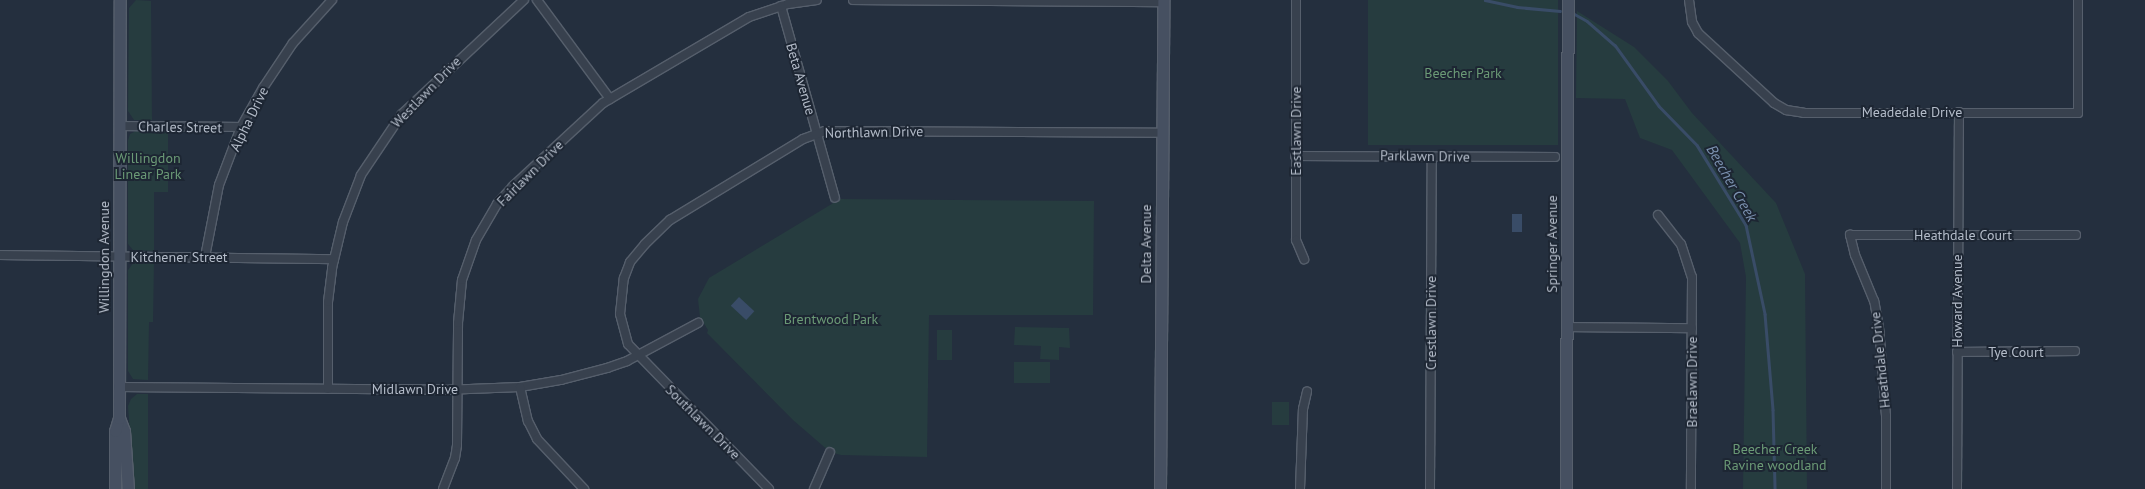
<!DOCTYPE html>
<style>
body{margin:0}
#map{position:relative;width:2145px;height:489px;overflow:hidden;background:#242f3e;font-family:"PT Sans",sans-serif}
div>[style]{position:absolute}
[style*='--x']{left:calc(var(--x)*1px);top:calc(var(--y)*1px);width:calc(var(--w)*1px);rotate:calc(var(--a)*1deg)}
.green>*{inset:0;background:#263c3f;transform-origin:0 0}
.water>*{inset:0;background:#394c67;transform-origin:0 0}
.stream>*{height:2.5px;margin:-1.25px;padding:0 1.25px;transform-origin:1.25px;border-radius:1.25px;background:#394c67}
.roads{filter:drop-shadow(1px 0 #565f6c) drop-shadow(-1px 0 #565f6c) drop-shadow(0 1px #565f6c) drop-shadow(0 -1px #565f6c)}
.street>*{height:8px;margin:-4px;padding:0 4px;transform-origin:4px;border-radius:4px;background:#38414e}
.secondary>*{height:11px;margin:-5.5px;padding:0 5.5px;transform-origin:5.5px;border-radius:5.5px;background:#465061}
span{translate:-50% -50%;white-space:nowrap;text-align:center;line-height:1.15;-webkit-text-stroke:4px #1d2633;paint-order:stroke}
.park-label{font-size:14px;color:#6b9a76}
.street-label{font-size:14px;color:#b4bcc9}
.water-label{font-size:15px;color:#7c92b1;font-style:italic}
</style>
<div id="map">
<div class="green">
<div style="clip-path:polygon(136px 0,151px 1px,152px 120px,134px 120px,128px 111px,129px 8px)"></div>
<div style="left:1368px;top:0;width:190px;height:145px"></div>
<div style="clip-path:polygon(1577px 11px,1634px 47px,1668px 81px,1692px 113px,1776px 203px,1805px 274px,1807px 489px,1743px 489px,1746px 277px,1740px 243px,1672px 150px,1640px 138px,1625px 99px,1576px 98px)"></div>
<div style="clip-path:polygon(136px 131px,168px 132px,168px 192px,154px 192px,154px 251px,133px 250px,128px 244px,128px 140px,130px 134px)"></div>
<div style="clip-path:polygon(840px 199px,1094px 201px,1093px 315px,929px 315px,927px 457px,841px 455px,830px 452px,793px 420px,707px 333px,708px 330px,700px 317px,698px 299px,709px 278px)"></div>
<div style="clip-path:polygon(134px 262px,154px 262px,153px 322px,149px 322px,148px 380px,133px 379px,128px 371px,128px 270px)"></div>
<div style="clip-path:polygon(1015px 327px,1069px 328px,1070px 348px,1059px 347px,1059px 360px,1040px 359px,1041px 346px,1014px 345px)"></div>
<div style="left:937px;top:330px;width:15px;height:30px"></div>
<div style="left:1014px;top:362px;width:36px;height:21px"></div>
<div style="clip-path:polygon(137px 394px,148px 394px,148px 489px,134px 489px,128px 406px,131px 399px)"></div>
<div style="left:1289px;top:402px;width:23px;height:17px;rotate:90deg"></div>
</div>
<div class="water">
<div style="left:1512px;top:214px;width:10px;height:18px"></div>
<div style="left:739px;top:297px;width:21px;height:12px;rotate:43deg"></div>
</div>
<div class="stream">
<div style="--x:1485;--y:0;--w:33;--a:12"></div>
<div style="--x:1517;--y:7;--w:43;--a:5.3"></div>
<div style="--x:1571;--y:12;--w:18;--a:29"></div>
<div style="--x:1587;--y:21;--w:37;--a:41"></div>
<div style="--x:1615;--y:45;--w:75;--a:54.2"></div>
<div style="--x:1659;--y:106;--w:54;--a:45.7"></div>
<div style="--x:1697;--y:145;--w:94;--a:58.5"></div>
<div style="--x:1746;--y:225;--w:91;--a:77.9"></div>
<div style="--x:1765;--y:314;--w:96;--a:85.2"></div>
<div style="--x:1773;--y:410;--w:79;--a:88.5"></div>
</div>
<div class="roads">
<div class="street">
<div style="--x:537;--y:0;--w:123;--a:53.6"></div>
<div style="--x:853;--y:0;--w:310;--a:0.4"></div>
<div style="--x:1296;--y:0;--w:240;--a:90"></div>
<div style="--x:1296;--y:240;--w:21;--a:67"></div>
<div style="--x:1689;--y:0;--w:22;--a:82"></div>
<div style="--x:1692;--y:22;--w:13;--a:61"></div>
<div style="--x:1698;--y:33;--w:103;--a:42.6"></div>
<div style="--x:1774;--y:103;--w:14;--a:30"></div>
<div style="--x:1786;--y:110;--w:18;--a:9"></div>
<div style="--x:1804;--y:113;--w:274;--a:0"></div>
<div style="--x:2078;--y:113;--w:113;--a:-90"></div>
<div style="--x:781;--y:6;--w:199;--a:74.3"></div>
<div style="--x:119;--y:126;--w:122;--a:0.5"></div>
<div style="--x:1295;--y:156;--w:260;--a:0.2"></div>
<div style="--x:1658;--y:215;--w:37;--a:52"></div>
<div style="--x:1681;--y:244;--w:35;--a:72"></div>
<div style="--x:1692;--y:277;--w:212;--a:90.3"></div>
<div style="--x:0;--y:255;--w:334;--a:0.7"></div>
<div style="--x:205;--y:257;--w:73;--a:-79"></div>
<div style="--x:219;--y:185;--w:62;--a:-69.2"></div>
<div style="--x:241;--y:127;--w:45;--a:-60.6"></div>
<div style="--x:263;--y:88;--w:54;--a:-56.3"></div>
<div style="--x:293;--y:43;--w:58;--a:-47.8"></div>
<div style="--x:1566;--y:327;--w:126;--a:0.5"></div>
<div style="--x:1957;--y:352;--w:118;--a:-0.5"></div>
<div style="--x:118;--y:387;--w:326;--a:0.5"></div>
<div style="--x:444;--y:390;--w:76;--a:-2.3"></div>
<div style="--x:520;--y:387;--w:42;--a:-9.7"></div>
<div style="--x:561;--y:380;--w:48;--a:-14.6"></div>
<div style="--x:607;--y:368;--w:21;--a:-19"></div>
<div style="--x:627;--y:361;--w:81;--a:-28.2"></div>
<div style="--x:520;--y:387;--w:35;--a:77"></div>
<div style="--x:528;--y:421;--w:20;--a:63"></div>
<div style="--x:537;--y:439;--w:69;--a:46.8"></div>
<div style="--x:328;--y:389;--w:87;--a:-90"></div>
<div style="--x:328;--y:302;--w:34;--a:-83"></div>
<div style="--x:332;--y:268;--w:47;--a:-76.6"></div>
<div style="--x:343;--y:222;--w:50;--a:-69"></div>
<div style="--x:361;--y:175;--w:73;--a:-56.1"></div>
<div style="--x:402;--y:114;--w:167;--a:-43.1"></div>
<div style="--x:443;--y:489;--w:33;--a:-69"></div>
<div style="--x:455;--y:458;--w:13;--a:-81"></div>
<div style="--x:457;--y:445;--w:122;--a:-89.5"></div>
<div style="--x:458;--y:323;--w:43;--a:-84.7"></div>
<div style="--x:462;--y:280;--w:42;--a:-70.7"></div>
<div style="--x:476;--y:240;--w:42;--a:-59.7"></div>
<div style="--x:497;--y:204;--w:24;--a:-48"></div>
<div style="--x:513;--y:186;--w:122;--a:-42.7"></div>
<div style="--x:603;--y:103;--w:169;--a:-30.5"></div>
<div style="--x:749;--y:17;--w:41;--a:-18.4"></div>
<div style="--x:788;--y:4;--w:29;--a:-8"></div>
<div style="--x:769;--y:489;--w:202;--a:-134.2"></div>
<div style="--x:628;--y:344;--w:31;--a:-105"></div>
<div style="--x:620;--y:314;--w:36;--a:-84"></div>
<div style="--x:624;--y:278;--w:17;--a:-69"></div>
<div style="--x:630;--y:262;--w:23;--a:-50"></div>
<div style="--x:645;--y:244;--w:35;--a:-44"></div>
<div style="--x:670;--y:220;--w:156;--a:-31.3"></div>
<div style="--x:803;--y:139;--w:23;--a:-20"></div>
<div style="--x:825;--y:131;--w:338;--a:0.3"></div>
<div style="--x:814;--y:489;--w:40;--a:-66.6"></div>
<div style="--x:1300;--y:489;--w:80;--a:-87.9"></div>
<div style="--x:1303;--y:409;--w:18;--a:-77"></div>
<div style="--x:1430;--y:489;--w:333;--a:-89.7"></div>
<div style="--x:1886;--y:489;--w:73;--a:-90"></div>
<div style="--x:1886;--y:416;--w:88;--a:-94.5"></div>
<div style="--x:1879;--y:328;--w:27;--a:-100"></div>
<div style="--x:1874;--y:301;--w:50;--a:-112.4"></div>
<div style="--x:1855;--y:255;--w:21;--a:-104"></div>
<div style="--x:1850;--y:235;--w:226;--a:0"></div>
<div style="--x:1957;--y:489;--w:377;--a:-89.7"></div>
</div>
<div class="secondary">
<div style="--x:119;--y:418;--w:14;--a:69"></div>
<div style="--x:124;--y:431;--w:58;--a:86.1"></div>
<div style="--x:115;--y:489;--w:58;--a:-90"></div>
<div style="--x:115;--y:431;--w:14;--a:-73"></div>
<div style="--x:119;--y:418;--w:418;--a:-89.9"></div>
<div style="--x:1160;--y:489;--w:489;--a:-89.6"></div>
<div style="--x:1566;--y:489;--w:489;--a:-89.8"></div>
</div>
</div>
<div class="park-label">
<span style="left:1463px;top:73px">Beecher Park</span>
<span style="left:148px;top:166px">Willingdon<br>Linear Park</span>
<span style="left:831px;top:319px">Brentwood Park</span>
<span style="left:1775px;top:457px">Beecher Creek<br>Ravine woodland</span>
</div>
<div class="street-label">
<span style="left:801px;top:79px;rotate:74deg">Beta Avenue</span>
<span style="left:426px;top:92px;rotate:-46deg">Westlawn Drive</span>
<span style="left:1912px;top:112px">Meadedale Drive</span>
<span style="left:249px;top:119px;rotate:-64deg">Alpha Drive</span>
<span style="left:180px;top:127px;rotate:1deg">Charles Street</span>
<span style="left:1296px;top:131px;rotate:-90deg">Eastlawn Drive</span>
<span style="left:874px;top:132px;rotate:-1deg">Northlawn Drive</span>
<span style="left:1425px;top:156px;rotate:1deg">Parklawn Drive</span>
<span style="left:530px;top:173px;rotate:-45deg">Fairlawn Drive</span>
<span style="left:1963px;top:235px">Heathdale Court</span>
<span style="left:1146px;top:244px;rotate:-90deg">Delta Avenue</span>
<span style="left:1552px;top:244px;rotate:-90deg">Springer Avenue</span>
<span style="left:104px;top:257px;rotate:-90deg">Willingdon Avenue</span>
<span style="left:179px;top:257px">Kitchener Street</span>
<span style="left:1957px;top:301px;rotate:-90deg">Howard Avenue</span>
<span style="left:1431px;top:323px;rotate:-90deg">Crestlawn Drive</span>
<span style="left:2016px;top:352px">Tye Court</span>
<span style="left:1880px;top:360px;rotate:-96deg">Heathdale Drive</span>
<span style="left:1692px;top:382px;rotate:-90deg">Braelawn Drive</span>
<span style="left:415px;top:389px">Midlawn Drive</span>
<span style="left:703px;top:422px;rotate:45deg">Southlawn Drive</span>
</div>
<div class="water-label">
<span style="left:1732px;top:183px;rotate:60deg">Beecher Creek</span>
</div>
</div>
